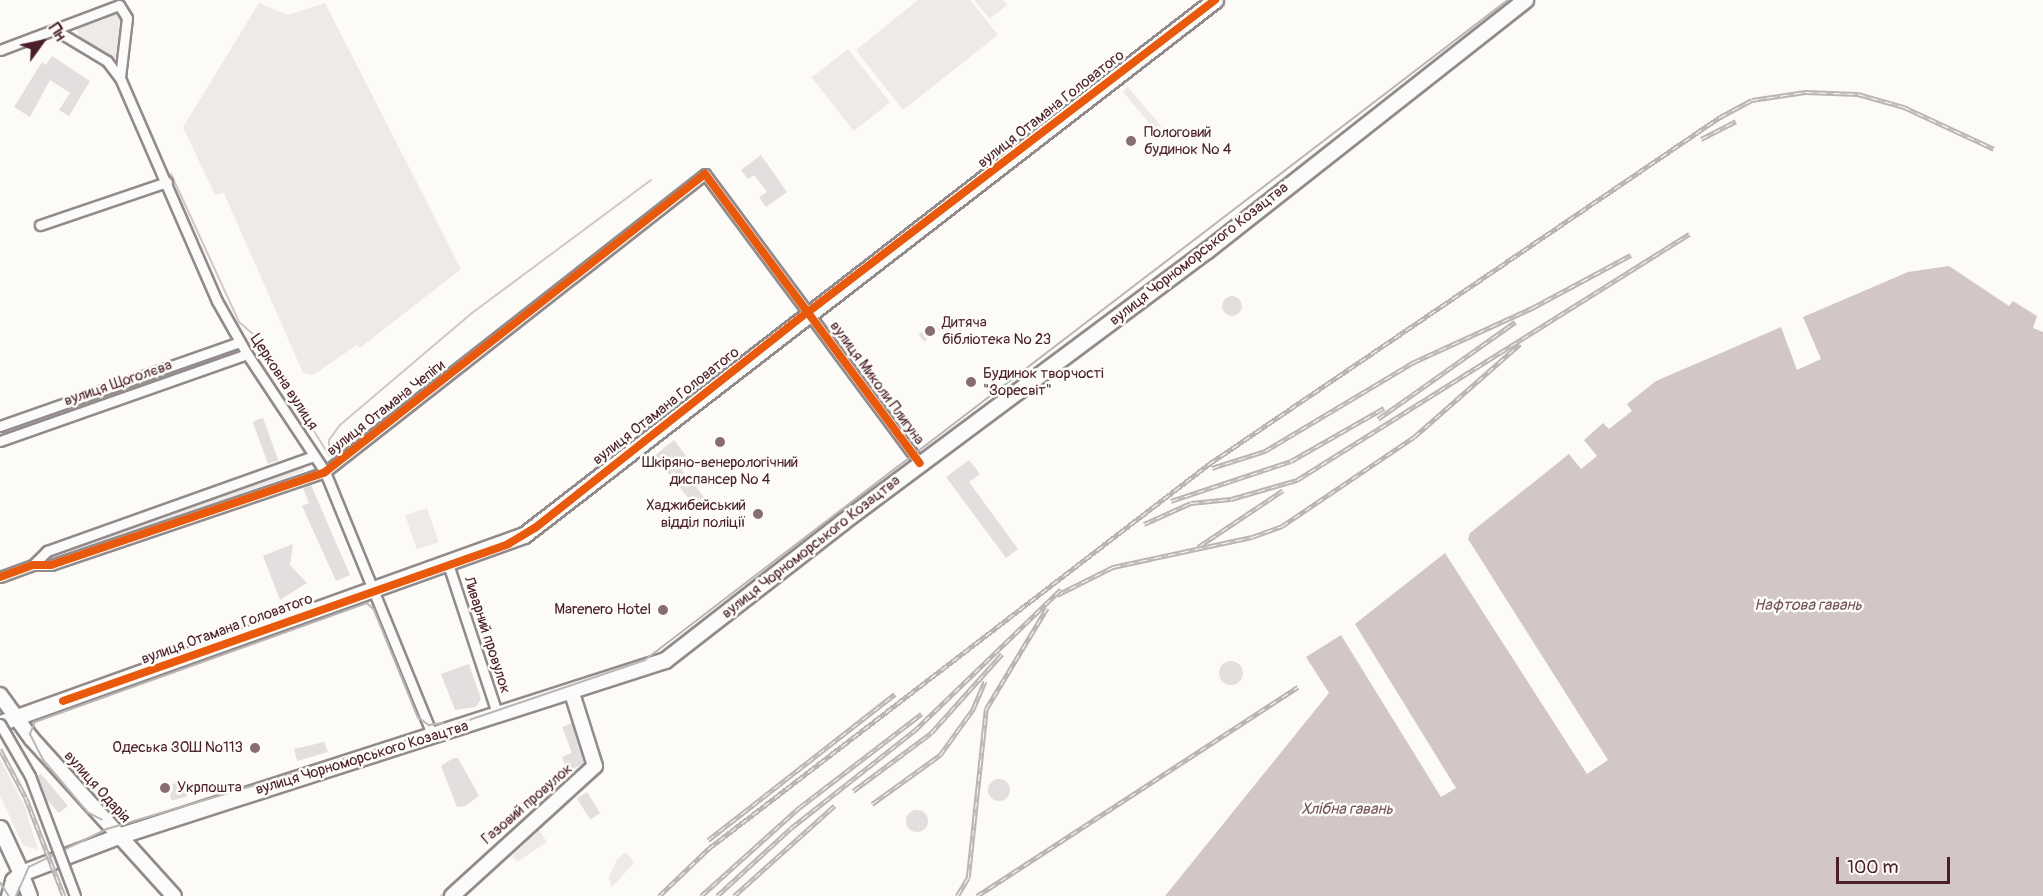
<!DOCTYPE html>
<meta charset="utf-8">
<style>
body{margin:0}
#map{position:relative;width:2043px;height:896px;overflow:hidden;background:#fcfbf8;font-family:Pangolin,sans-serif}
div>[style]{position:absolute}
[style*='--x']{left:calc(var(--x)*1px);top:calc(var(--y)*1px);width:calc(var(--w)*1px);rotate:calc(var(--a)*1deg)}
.green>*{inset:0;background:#eeeae8;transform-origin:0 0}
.water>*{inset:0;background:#d2c7c6}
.stream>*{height:2px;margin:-1px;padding:0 1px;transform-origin:1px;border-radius:1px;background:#d2c7c6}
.building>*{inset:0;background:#e2dfde;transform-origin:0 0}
.round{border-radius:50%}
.roads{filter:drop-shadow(2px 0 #928a8b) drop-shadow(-2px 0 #928a8b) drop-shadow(0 2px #928a8b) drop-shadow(0 -2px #928a8b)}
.street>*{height:9px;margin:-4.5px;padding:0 4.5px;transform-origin:4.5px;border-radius:4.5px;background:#fbfbf9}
.secondary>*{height:14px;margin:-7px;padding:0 7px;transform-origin:7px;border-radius:7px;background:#fbfbf9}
.primary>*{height:15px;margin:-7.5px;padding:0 7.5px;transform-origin:7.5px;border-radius:7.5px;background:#fbfbf9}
.tram>*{height:1.5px;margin:-0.75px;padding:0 0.75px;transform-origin:0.75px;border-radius:0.75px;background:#bbb6b6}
.rail>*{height:4.5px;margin-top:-2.25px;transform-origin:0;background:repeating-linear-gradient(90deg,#fdfcf7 0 7px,#bbb6b6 0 14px);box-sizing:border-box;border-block:2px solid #bbb6b6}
.bridges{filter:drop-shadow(2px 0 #928a8b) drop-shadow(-2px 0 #928a8b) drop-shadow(0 2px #928a8b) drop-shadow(0 -2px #928a8b)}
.street-bridge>*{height:9px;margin:-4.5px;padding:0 4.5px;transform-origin:4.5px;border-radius:4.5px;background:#fbfbf9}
.cycleway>*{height:8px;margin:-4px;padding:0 4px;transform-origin:4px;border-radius:4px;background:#e8590c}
.dots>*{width:16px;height:16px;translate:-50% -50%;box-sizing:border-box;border:3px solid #fdfcf7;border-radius:50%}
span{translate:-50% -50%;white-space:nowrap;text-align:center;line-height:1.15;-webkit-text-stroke:5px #fdfcf7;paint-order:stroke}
.street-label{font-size:15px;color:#4a1f2b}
.poi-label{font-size:15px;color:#4a1f2b}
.left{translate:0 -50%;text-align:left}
.right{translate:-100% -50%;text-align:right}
.water-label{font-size:16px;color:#73525a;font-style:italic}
.north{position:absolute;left:12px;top:12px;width:60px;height:60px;-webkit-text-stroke:4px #fdfcf7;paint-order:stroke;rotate:57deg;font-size:16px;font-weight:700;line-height:24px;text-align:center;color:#4a1f2b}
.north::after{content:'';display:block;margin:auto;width:21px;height:27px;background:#4a1f2b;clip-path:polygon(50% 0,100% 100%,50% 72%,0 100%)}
.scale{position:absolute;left:1836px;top:857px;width:114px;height:27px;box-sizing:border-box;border:3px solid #4a1f2b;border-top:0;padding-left:8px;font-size:18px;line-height:21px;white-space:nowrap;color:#4a1f2b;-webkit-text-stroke:4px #fdfcf7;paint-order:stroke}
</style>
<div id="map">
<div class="green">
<div style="clip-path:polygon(918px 0,970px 0,998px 35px,903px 110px,856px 50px)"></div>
<div style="clip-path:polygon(974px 0,1003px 0,1007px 5px,990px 19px)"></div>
<div style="clip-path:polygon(259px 3px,288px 15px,325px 3px,461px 269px,360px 348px,357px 345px,313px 375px,303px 373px,224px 193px,215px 195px,183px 127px)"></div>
<div style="clip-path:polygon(113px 10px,122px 18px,121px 54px,116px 60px,80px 37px,77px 30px,78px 24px)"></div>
<div style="left:848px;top:49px;width:68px;height:46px;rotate:52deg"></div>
<div style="left:1128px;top:87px;width:52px;height:7px;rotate:50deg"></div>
<div style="clip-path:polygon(228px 350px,234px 353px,0 438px,0 431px)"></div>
<div style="clip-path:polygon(304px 462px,304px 471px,58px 560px,44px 559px,47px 554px)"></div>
<div style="left:427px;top:508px;width:36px;height:23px;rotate:71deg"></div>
<div style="clip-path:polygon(0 759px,25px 807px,38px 850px,23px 845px,0 796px)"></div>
<div style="clip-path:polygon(539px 830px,547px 842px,517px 862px,512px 856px)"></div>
<div style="clip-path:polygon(626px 852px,634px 863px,612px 887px,609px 877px,617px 859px)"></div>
</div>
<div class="water">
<div style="clip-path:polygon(1949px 266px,2009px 306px,2013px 301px,2037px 316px,2033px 328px,2043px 332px,2043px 896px,1165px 896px,1329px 693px,1306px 657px,1341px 635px,1441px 797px,1456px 788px,1355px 624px,1445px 553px,1587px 774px,1608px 760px,1468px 539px,1470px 533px,1569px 454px,1581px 469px,1597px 456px,1584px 440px,1603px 423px,1609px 429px,1632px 411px,1627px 404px,1656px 381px,1781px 327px,1797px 370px,1821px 359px,1803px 317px,1908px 272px)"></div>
</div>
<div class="stream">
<div style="--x:171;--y:174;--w:163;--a:65.3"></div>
<div style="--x:239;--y:322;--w:20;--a:41"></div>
<div style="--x:254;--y:335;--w:142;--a:58"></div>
<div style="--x:329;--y:455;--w:15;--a:-90"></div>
<div style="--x:329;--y:440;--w:19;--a:-54"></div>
<div style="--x:340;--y:425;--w:173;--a:-40.3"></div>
<div style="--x:472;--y:313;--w:223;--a:-36.6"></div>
<div style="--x:441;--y:896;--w:171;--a:-42.2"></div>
</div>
<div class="building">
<div style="clip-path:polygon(52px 56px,90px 81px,69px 116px,59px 110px,70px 93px,50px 80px,30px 117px,14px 107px,42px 62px,46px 65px)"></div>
<div style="clip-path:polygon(761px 155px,787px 192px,766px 207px,759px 197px,767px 192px,754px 175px,748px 179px,741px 170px)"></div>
<div class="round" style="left:1222px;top:296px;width:20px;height:20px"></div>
<div style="left:934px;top:323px;width:9px;height:19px;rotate:54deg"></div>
<div style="left:263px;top:418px;width:45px;height:11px;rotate:70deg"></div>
<div style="clip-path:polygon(674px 440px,687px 457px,678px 465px,708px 502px,698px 510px,654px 456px)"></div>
<div style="clip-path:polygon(969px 460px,980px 474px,969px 482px,1018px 549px,1006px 558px,946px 477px)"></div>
<div style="clip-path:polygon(311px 485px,350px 575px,336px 581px,302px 506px,309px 503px,303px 488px)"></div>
<div style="clip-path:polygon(293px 544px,290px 565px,307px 583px,280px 600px,263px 556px)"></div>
<div class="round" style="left:1219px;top:661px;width:24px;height:24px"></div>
<div style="clip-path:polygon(469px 664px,481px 699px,476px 707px,455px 710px,441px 674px)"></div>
<div style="clip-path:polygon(572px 723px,585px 763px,567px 772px,562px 757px,572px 753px,562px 727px)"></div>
<div style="clip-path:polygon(324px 742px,328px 752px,297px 761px,294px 749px)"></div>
<div style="clip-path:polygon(453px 758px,458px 758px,479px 796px,465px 806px,457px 807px,441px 766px)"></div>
<div style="clip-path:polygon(41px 774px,68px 806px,59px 813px,46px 799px,37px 776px)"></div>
<div class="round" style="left:988px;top:779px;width:22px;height:22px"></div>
<div style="left:183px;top:781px;width:16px;height:16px;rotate:75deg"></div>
<div style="left:587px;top:792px;width:25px;height:12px;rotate:58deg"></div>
<div class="round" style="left:906px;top:810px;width:22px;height:22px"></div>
</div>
<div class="roads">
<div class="street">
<div style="--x:57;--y:31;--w:58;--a:31"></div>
<div style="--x:107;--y:61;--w:21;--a:53"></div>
<div style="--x:120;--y:78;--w:243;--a:66.5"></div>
<div style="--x:217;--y:301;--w:61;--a:60.5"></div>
<div style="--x:247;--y:354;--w:141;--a:56.5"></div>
<div style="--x:325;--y:472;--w:285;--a:67.8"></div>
<div style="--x:0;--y:50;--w:127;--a:-20.7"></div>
<div style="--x:119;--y:5;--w:15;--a:58"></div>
<div style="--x:127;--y:18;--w:60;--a:96.7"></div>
<div style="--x:40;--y:225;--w:134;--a:-18.7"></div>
<div style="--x:0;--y:426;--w:254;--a:-19.3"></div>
<div style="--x:0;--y:441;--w:262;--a:-19.4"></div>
<div style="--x:448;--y:564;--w:160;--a:71.8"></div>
<div style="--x:33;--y:565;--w:20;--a:-45"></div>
<div style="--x:47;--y:551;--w:283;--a:-19.6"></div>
<div style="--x:0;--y:577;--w:35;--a:-20"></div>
<div style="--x:33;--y:565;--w:18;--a:0"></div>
<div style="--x:51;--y:565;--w:289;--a:-18.7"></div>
<div style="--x:325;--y:472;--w:483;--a:-38.1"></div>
<div style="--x:705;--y:174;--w:360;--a:53.4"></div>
</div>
<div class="secondary">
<div style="--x:0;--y:695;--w:53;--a:54.2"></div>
<div style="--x:31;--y:738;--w:213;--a:47.9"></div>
<div style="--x:9;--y:896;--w:16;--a:-75"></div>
<div style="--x:13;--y:881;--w:11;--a:-45"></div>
<div style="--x:21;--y:873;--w:25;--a:69"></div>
<div style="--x:452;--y:896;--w:193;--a:-42.3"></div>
<div style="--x:595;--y:766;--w:77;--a:-107.5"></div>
</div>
<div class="primary">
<div style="--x:0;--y:723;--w:557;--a:-19.74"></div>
<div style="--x:524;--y:535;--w:874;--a:-37.75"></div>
<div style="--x:0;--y:828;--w:50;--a:65"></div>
<div style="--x:21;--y:873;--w:104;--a:-20.9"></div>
<div style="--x:118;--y:836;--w:575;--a:-17.84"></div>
<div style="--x:665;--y:660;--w:224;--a:-37.9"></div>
<div style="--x:842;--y:522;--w:455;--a:-36.7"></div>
<div style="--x:1207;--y:250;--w:405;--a:-38.2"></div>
</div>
</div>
<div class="tram">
<div style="--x:102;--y:820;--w:16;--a:-153"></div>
<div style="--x:88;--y:813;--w:70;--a:-130.3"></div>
<div style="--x:43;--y:760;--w:29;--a:-117"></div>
<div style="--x:30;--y:734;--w:13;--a:-67"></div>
<div style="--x:35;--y:722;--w:353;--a:-19.7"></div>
<div style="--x:367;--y:603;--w:9;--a:41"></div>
<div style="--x:374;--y:609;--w:117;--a:67.8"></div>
<div style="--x:418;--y:717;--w:14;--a:36"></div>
<div style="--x:429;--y:725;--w:14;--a:-8"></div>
<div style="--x:0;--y:882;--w:17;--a:57"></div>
<div style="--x:16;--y:896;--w:32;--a:-66"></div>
<div style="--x:29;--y:867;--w:87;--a:-26"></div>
<div style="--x:107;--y:829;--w:338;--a:-16.5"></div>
<div style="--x:431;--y:733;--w:226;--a:-18.8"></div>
<div style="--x:645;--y:660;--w:1086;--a:-37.41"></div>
</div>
<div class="rail">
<div style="--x:1701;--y:139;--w:39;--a:-27"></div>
<div style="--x:1378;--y:419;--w:168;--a:-35.3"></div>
<div style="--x:1212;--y:468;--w:56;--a:-17.8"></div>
<div style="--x:1265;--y:451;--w:174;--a:-30.9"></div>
<div style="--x:1414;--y:362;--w:130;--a:-24.6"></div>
<div style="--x:1532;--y:308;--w:112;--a:-28.2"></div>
<div style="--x:1171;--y:501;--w:126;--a:-18.4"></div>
<div style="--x:1291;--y:461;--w:107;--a:-29.7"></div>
<div style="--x:1144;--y:524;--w:51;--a:-24.1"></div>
<div style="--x:1191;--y:503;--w:40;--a:-5.7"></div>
<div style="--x:1231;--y:499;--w:69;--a:-16.1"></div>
<div style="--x:1297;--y:480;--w:463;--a:-32.1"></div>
<div style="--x:1198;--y:547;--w:102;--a:-33.8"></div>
<div style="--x:1057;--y:595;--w:63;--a:-26.6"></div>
<div style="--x:1113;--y:567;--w:142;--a:-12.2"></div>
<div style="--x:1252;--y:537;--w:32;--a:-20"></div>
<div style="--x:1282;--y:526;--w:159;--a:-34"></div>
<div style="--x:1414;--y:437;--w:141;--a:-41.3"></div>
<div style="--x:0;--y:749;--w:55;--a:62"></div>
<div style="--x:26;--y:798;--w:105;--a:68.8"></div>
<div style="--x:853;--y:791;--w:97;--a:-36.6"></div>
<div style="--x:931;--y:733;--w:106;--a:-48.1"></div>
<div style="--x:872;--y:804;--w:84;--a:-35.8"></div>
<div style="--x:940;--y:755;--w:57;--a:-54.3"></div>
<div style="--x:973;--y:709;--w:30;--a:-67"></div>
<div style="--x:708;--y:840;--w:237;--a:-38"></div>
<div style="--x:659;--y:896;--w:68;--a:-43.8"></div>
<div style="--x:708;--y:849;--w:632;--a:-37.54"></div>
<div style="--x:1209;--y:464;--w:618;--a:-34.18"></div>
<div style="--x:1720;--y:117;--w:36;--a:-28"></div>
<div style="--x:1752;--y:100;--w:54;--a:-8.6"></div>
<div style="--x:1805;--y:92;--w:53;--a:2.2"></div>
<div style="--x:1858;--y:94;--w:48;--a:15.8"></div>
<div style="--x:1904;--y:107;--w:99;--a:25"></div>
<div style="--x:701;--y:896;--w:133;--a:-42"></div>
<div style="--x:800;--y:807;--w:153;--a:-37.5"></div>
<div style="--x:717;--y:896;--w:100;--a:-42.6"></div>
<div style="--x:791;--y:828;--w:157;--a:-38.3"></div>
<div style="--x:914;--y:731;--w:204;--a:-44"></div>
<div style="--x:734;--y:896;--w:135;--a:-42"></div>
<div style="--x:957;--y:896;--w:21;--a:-59"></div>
<div style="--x:968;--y:878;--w:170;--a:-83.9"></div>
<div style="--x:986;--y:709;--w:118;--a:-58.9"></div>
<div style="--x:977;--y:896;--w:383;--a:-33.1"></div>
</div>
<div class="bridges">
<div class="street-bridge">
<div style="--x:0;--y:724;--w:60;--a:60"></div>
<div style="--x:30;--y:776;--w:128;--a:69.4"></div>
</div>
</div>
<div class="cycleway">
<div style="--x:0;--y:577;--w:35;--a:-20"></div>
<div style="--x:33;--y:565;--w:18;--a:0"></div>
<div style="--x:51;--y:565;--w:289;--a:-18.7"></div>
<div style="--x:325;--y:472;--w:483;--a:-38.1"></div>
<div style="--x:705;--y:174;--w:360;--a:53.4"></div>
<div style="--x:63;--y:701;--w:472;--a:-19.4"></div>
<div style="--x:508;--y:544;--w:31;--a:-31"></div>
<div style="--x:535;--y:528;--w:348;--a:-38.4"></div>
<div style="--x:808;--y:312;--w:513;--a:-37.47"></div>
</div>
<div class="dots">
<div style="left:1131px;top:141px;background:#886c73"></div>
<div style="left:930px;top:331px;background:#886c73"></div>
<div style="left:971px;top:382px;background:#886c73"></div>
<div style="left:720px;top:442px;background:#886c73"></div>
<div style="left:758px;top:514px;background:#886c73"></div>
<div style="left:663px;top:610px;background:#886c73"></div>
<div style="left:255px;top:748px;background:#886c73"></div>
<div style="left:165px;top:788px;background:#886c73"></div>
</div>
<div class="street-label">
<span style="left:1051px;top:109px;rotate:-38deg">вулиця Отамана Головатого</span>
<span style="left:1199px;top:254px;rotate:-38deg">вулиця Чорноморського Козацтва</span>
<span style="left:284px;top:382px;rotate:57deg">Церковна вулиця</span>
<span style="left:118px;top:383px;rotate:-19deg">вулиця Щоголєва</span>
<span style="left:877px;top:383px;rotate:54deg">вулиця Миколи Плигуна</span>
<span style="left:666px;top:406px;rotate:-38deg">вулиця Отамана Головатого</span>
<span style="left:386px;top:408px;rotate:-38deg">вулиця Отамана Чепіги</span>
<span style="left:811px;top:547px;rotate:-38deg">вулиця Чорноморського Козацтва</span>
<span style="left:227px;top:629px;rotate:-20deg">вулиця Отамана Головатого</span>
<span style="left:487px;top:635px;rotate:72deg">Ливарний провулок</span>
<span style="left:362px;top:758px;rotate:-17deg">вулиця Чорноморського Козацтва</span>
<span style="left:97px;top:787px;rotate:48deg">вулиця Одарія</span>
<span style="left:527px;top:804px;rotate:-41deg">Газовий провулок</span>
</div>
<div class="poi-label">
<span class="left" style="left:1144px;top:141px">Пологовий<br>будинок № 4</span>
<span class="left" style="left:942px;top:331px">Дитяча<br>бібліотека № 23</span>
<span class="left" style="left:983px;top:382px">Будинок творчості<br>"Зоресвіт"</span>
<span style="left:720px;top:471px">Шкіряно-венерологічний<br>диспансер № 4</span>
<span class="right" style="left:746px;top:514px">Хаджибейський<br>відділ поліції</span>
<span class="right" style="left:651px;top:610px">Marenero Hotel</span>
<span class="right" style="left:243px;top:748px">Одеська ЗОШ №113</span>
<span class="left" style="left:177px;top:788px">Укрпошта</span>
</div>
<div class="water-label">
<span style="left:1808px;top:605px">Нафтова гавань</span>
<span style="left:1347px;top:809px">Хлібна гавань</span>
</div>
<div class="north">Пн</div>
<div class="scale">100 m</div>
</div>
